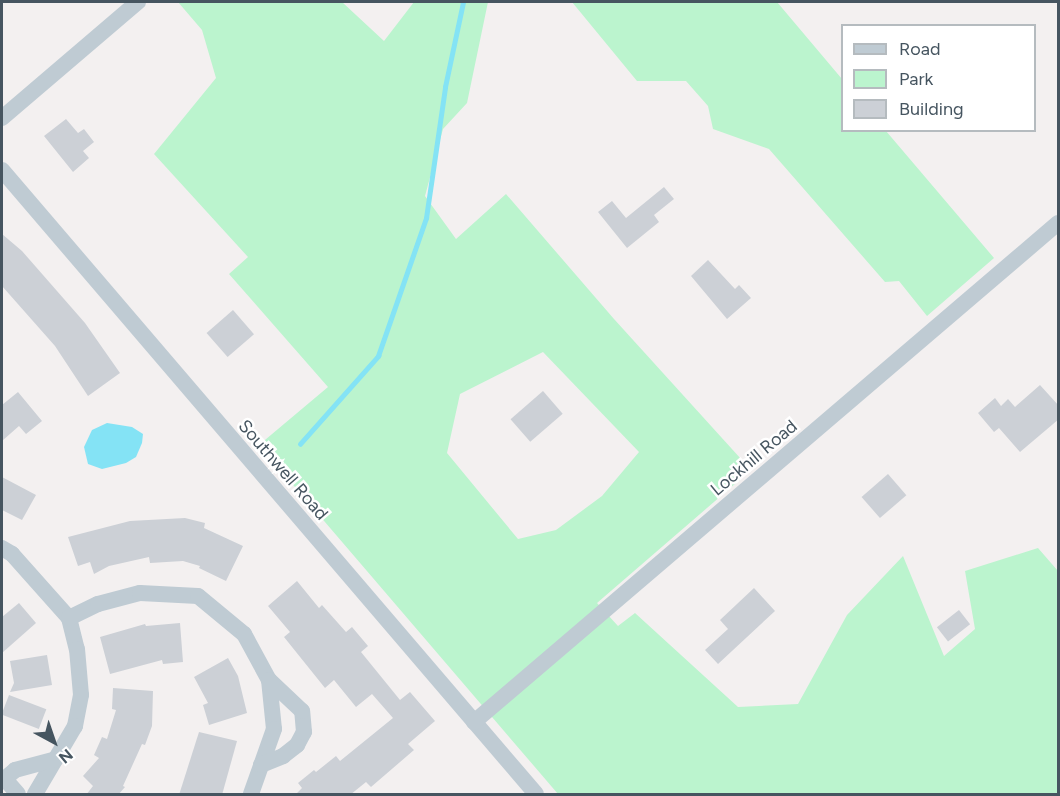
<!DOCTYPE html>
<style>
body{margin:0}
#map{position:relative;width:1060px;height:796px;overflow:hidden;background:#f3f0f0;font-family:Figtree,sans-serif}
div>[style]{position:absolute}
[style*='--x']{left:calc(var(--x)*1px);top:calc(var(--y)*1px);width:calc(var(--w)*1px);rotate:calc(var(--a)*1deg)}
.green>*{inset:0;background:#bbf4ce}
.water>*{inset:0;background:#84e3f5}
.stream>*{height:4.5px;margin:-2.25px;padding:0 2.25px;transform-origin:2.25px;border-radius:2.25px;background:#84e3f5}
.building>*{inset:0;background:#ccd0d6;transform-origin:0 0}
.minor>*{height:16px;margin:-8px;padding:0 8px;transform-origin:8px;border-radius:8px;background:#bfcbd3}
span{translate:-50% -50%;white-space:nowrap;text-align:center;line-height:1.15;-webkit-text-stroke:5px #fff;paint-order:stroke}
.street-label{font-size:18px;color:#465560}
.frame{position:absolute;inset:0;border:3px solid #465560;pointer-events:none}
.legend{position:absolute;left:841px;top:24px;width:195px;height:108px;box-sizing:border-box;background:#fff;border:2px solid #b5bbbf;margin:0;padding:8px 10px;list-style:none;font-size:18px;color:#465560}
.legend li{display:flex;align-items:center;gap:12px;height:30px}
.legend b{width:30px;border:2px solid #b5bbbf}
.north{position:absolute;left:24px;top:712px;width:60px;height:60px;-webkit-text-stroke:4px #fff;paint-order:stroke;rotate:140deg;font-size:16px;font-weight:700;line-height:24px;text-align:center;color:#465560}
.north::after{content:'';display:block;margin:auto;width:21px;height:27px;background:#465560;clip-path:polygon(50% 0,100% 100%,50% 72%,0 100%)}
</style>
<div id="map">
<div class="green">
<div style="clip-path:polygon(evenodd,178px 2px,342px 2px,384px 41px,414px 2px,488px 2px,467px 103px,443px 129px,425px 196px,456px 239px,506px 194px,614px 319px,751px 470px,597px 603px,618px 626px,635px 613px,738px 707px,798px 704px,847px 615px,903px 556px,944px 656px,975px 629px,965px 571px,1038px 548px,1058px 571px,1058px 794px,558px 794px,259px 445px,328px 387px,229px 274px,248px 257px,154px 154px,216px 78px,202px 30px,178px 2px,543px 352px,639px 452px,602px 496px,556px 530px,518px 539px,447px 453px,460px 394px,543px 352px)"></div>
<div style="clip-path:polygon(572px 2px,777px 2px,842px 79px,842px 130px,886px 131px,994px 258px,927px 316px,899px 281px,885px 282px,769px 149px,713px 129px,708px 106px,686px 81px,637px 81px)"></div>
</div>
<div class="water">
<div style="clip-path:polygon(107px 423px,132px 427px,143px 434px,142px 443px,136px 457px,126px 463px,102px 469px,88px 464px,84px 447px,92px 430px)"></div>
</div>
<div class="stream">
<div style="--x:300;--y:444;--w:118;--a:-48.4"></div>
<div style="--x:378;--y:356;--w:146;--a:-70.8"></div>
<div style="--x:426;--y:218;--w:132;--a:-81.7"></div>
<div style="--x:445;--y:87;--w:87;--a:-78"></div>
</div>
<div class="building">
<div style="clip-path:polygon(66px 119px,78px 133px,84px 129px,94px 142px,83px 151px,89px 158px,73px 172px,44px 136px)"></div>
<div style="clip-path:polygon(664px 187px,674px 199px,654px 215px,659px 222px,627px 248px,598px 212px,612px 201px,626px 218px)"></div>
<div style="clip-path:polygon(2px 234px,22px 251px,85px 323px,120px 373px,88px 396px,55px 346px,2px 286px)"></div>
<div style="clip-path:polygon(708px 260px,735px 289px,739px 285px,751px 298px,727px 319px,691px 276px)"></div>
<div style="left:233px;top:310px;width:32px;height:35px;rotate:49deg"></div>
<div style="clip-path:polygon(1040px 385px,1059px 406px,1059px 419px,1020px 452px,999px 428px,994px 432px,978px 413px,995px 398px,1001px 406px,1008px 399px,1015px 407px)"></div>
<div style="left:543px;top:391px;width:30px;height:43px;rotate:49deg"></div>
<div style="clip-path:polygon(18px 392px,42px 421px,26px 434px,19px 426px,2px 441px,2px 405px)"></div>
<div style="left:888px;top:474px;width:28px;height:35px;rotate:49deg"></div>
<div style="clip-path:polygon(2px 477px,36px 495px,22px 520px,2px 510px)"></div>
<div style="clip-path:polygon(185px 518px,205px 523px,204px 528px,243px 546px,226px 581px,199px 568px,200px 566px,183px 561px,150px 563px,149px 557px,109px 566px,94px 574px,90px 562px,78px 566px,68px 537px,130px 521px)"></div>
<div style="clip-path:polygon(297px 581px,319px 608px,322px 605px,346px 632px,352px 627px,368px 646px,361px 652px,400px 700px,410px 692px,435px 721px,408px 744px,414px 750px,371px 787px,366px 782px,350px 795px,295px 795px,302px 788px,298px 783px,314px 770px,316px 772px,336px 756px,340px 761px,393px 718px,372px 694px,356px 707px,334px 680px,325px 688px,284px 637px,290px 632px,268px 606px)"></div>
<div style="clip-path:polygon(754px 588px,775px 611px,718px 664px,705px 650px,728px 629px,720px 620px)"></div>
<div style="clip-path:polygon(19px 603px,36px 623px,2px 653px,2px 617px)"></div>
<div style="left:959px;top:610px;width:18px;height:28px;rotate:52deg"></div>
<div style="clip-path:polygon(180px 623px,183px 662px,163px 664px,162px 660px,110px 674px,100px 637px,145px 624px,146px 626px)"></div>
<div style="clip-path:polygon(47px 655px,52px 685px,10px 692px,14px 683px,10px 661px)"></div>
<div style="clip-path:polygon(228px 658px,238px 676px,247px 713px,209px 725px,203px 705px,208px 703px,194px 677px)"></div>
<div style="clip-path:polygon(113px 688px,153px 691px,152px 726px,145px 745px,142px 744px,123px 786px,125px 787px,118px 795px,86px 795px,93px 786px,83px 776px,99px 758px,94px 755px,102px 737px,107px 739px,116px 710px,112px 709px)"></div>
<div style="left:9px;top:695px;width:40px;height:21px;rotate:21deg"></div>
<div style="clip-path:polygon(199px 732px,237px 741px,222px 795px,179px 795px)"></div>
</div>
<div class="minor">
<div style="--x:2;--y:118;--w:179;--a:-40.5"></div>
<div style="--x:2;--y:170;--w:821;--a:49.44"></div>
<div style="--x:2;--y:548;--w:12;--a:31"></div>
<div style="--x:12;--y:554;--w:86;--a:48.3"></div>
<div style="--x:69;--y:618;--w:32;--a:76"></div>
<div style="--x:77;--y:649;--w:46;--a:85"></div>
<div style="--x:81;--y:695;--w:32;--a:101"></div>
<div style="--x:75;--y:726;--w:79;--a:120.5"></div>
<div style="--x:69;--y:618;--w:32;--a:-26"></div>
<div style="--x:98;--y:604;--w:43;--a:-14.7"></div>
<div style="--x:140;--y:593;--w:58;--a:3"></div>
<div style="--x:198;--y:596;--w:60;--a:39.6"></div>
<div style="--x:244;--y:634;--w:52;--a:61.5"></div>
<div style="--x:269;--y:680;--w:49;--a:84.2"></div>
<div style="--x:274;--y:729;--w:69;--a:109.5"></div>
<div style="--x:474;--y:722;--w:768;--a:-40.51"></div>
<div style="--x:261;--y:765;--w:24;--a:-22"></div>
<div style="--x:283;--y:756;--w:18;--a:-38"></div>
<div style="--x:297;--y:745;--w:15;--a:-62"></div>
<div style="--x:304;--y:732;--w:21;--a:-95"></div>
<div style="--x:302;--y:711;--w:45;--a:-136.8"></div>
<div style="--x:4;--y:778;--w:21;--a:49"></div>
<div style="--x:2;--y:781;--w:17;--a:-40"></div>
<div style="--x:15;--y:770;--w:42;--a:-15"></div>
</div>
<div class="street-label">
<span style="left:754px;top:458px;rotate:-40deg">Lockhill Road</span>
<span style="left:283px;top:470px;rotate:49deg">Southwell Road</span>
</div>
<div class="frame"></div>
<ul class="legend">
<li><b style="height:8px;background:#bfcbd3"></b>Road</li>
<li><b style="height:16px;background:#bbf4ce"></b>Park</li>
<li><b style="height:16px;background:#ccd0d6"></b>Building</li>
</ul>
<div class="north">N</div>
</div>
